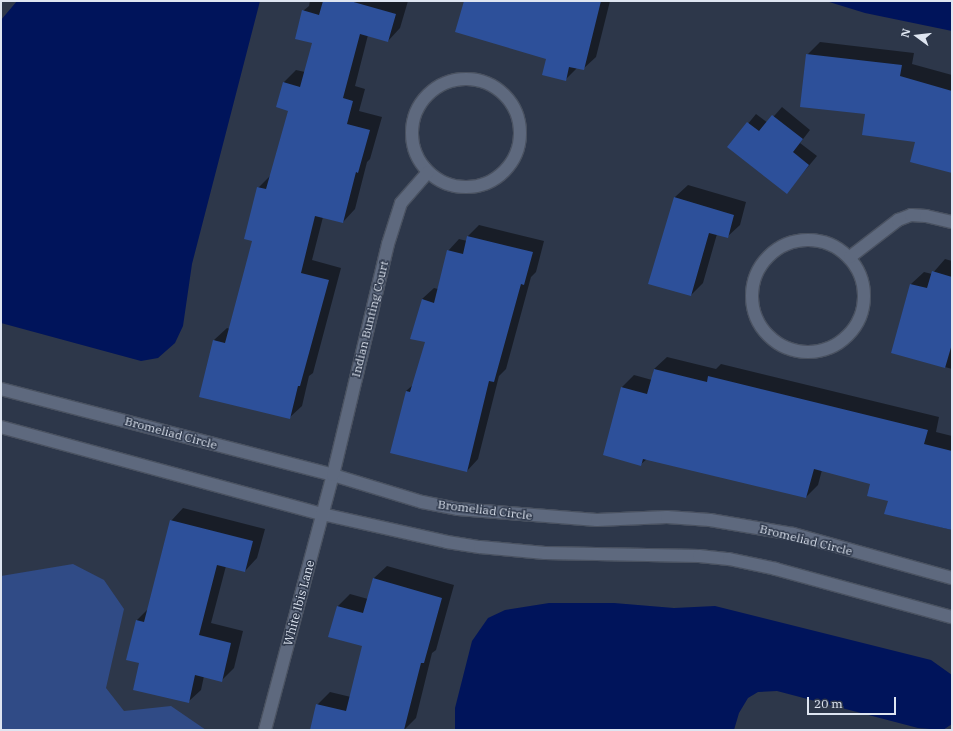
<!DOCTYPE html>
<style>
body{margin:0}
#map{position:relative;width:953px;height:731px;overflow:hidden;background:#2d374a;font-family:"IBM Plex Serif",serif}
div>[style]{position:absolute}
[style*='--x']{left:calc(var(--x)*1px);top:calc(var(--y)*1px);width:calc(var(--w)*1px);rotate:calc(var(--a)*1deg)}
.green>*{inset:0;background:#304b86}
.water>*{inset:0;background:#00145b}
.shadow>*{inset:0;background:#0007}
.building>*{inset:0;background:#2d509a}
.roads{filter:drop-shadow(1px 0 #4a5261) drop-shadow(-1px 0 #4a5261) drop-shadow(0 1px #4a5261) drop-shadow(0 -1px #4a5261)}
.minor>*{height:12px;margin:-6px;padding:0 6px;transform-origin:6px;border-radius:6px;background:#5e697e}
.minor>.ring{margin:-6px;padding:0;box-sizing:content-box;background:none;border:12px solid #5e697e;border-radius:50%}
span{translate:-50% -50%;white-space:nowrap;text-align:center;line-height:1.15;-webkit-text-stroke:3px #2d374a;paint-order:stroke}
.street-label{font-size:12px;color:#dee5f1}
.frame{position:absolute;inset:0;border:2px solid #dee5f1;pointer-events:none}
.north{position:absolute;left:897px;top:16px;width:40px;height:40px;-webkit-text-stroke:3px #2d374a;paint-order:stroke;rotate:285deg;font-size:11px;font-weight:700;line-height:16px;text-align:center;color:#dee5f1}
.north::after{content:'';display:block;margin:auto;width:14px;height:18px;background:#dee5f1;clip-path:polygon(50% 0,100% 100%,50% 72%,0 100%)}
.scale{position:absolute;left:807px;top:697px;width:89px;height:18px;box-sizing:border-box;border:2px solid #dee5f1;border-top:0;padding-left:5px;font-size:12px;line-height:14px;white-space:nowrap;color:#dee5f1;-webkit-text-stroke:3px #2d374a;paint-order:stroke}
</style>
<div id="map">
<div class="green">
<div style="clip-path:polygon(73px 564px,104px 580px,124px 609px,106px 688px,124px 711px,171px 706px,206px 730px,1px 730px,1px 576px)"></div>
</div>
<div class="water">
<div style="clip-path:polygon(17px 1px,260px 1px,192px 264px,183px 326px,175px 343px,158px 358px,141px 361px,1px 323px,1px 20px)"></div>
<div style="clip-path:polygon(826px 1px,952px 1px,952px 31px,865px 13px)"></div>
<div style="clip-path:polygon(549px 603px,614px 603px,674px 608px,715px 606px,931px 660px,952px 675px,952px 724px,943px 730px,918px 728px,777px 691px,758px 692px,748px 698px,739px 713px,734px 730px,455px 730px,455px 708px,472px 641px,488px 618px,505px 610px)"></div>
</div>
<div class="shadow">
<div style="clip-path:polygon(310px 1px,408px 1px,400px 28px,388px 41px,368px 35px,355px 86px,365px 89px,359px 111px,382px 117px,370px 159px,367px 162px,355px 209px,343px 222px,323px 217px,312px 260px,341px 268px,313px 373px,309px 376px,302px 406px,289px 418px,214px 340px,227px 328px,230px 329px,254px 241px,258px 188px,271px 175px,289px 110px,284px 82px,296px 70px,305px 72px,313px 43px,303px 11px,309px 6px)"></div>
<div style="clip-path:polygon(465px 1px,610px 1px,596px 57px,583px 69px,577px 68px,566px 79px,547px 59px)"></div>
<div style="clip-path:polygon(820px 42px,914px 53px,912px 64px,952px 75px,952px 172px,917px 141px,866px 113px,807px 55px)"></div>
<div style="clip-path:polygon(782px 107px,810px 130px,800px 143px,817px 156px,787px 192px,729px 147px,756px 114px,768px 123px)"></div>
<div style="clip-path:polygon(688px 185px,746px 202px,740px 225px,727px 237px,717px 234px,703px 283px,691px 295px,650px 283px,675px 197px)"></div>
<div style="clip-path:polygon(479px 225px,544px 241px,536px 272px,531px 277px,506px 369px,499px 376px,478px 459px,467px 471px,406px 391px,414px 384px,426px 342px,422px 299px,434px 288px,438px 289px,448px 251px,459px 239px,467px 241px,468px 236px)"></div>
<div style="clip-path:polygon(945px 259px,952px 261px,952px 369px,892px 352px,911px 284px,924px 272px,932px 274px)"></div>
<div style="clip-path:polygon(667px 357px,716px 369px,721px 364px,939px 417px,936px 432px,952px 436px,952px 530px,885px 513px,889px 500px,871px 483px,822px 470px,818px 485px,806px 497px,647px 459px,641px 464px,622px 387px,634px 375px,652px 380px,654px 369px)"></div>
<div style="clip-path:polygon(183px 508px,265px 529px,257px 558px,245px 571px,226px 566px,211px 623px,243px 631px,234px 668px,222px 680px,204px 676px,201px 690px,188px 702px,141px 662px,137px 620px,149px 608px,171px 521px)"></div>
<div style="clip-path:polygon(387px 566px,454px 585px,436px 650px,432px 653px,416px 718px,404px 730px,311px 730px,317px 705px,330px 692px,351px 697px,363px 645px,330px 636px,338px 606px,350px 594px,368px 599px,374px 578px)"></div>
</div>
<div class="building">
<div style="clip-path:polygon(323px 1px,350px 1px,396px 14px,388px 42px,360px 34px,343px 98px,353px 101px,347px 124px,370px 130px,358px 173px,356px 172px,343px 223px,315px 216px,301px 273px,329px 280px,300px 386px,298px 386px,290px 419px,199px 397px,213px 340px,225px 343px,252px 241px,244px 239px,257px 187px,266px 189px,288px 111px,276px 107px,283px 82px,300px 87px,312px 43px,295px 39px,302px 10px,319px 15px)"></div>
<div style="clip-path:polygon(464px 1px,601px 1px,584px 70px,569px 67px,566px 81px,542px 75px,546px 59px,455px 32px)"></div>
<div style="clip-path:polygon(806px 54px,902px 65px,900px 76px,952px 91px,952px 173px,910px 162px,915px 142px,862px 135px,865px 114px,800px 107px)"></div>
<div style="clip-path:polygon(772px 115px,803px 139px,793px 152px,809px 165px,787px 194px,727px 147px,747px 122px,759px 131px)"></div>
<div style="clip-path:polygon(674px 197px,734px 215px,728px 238px,709px 233px,691px 296px,648px 284px)"></div>
<div style="clip-path:polygon(467px 236px,533px 252px,524px 285px,521px 284px,494px 382px,489px 381px,467px 472px,390px 453px,406px 391px,410px 392px,425px 342px,410px 339px,422px 299px,434px 303px,447px 250px,463px 254px)"></div>
<div style="clip-path:polygon(932px 271px,952px 277px,952px 344px,945px 368px,891px 353px,910px 284px,927px 288px)"></div>
<div style="clip-path:polygon(654px 369px,707px 382px,708px 376px,928px 430px,924px 444px,952px 451px,952px 530px,884px 514px,888px 501px,867px 496px,870px 484px,814px 469px,806px 498px,643px 459px,641px 466px,603px 455px,621px 387px,647px 394px)"></div>
<div style="clip-path:polygon(170px 520px,253px 541px,245px 572px,217px 565px,199px 635px,231px 643px,222px 682px,195px 675px,189px 703px,133px 690px,139px 663px,126px 660px,136px 620px,144px 622px)"></div>
<div style="clip-path:polygon(373px 578px,442px 598px,424px 663px,421px 663px,404px 730px,310px 730px,316px 704px,346px 711px,362px 646px,328px 637px,337px 606px,363px 613px)"></div>
</div>
<div class="roads">
<div class="minor">
<div class="ring" style="left:412px;top:79px;width:96px;height:96px"></div>
<div class="ring" style="left:752px;top:240px;width:100px;height:100px"></div>
<div style="--x:850;--y:257;--w:61;--a:-37.6"></div>
<div style="--x:898;--y:220;--w:14;--a:-21"></div>
<div style="--x:911;--y:215;--w:15;--a:4"></div>
<div style="--x:926;--y:216;--w:27;--a:13"></div>
<div style="--x:1;--y:389;--w:343;--a:14.5"></div>
<div style="--x:333;--y:475;--w:93;--a:16.9"></div>
<div style="--x:422;--y:502;--w:37;--a:11"></div>
<div style="--x:458;--y:509;--w:139;--a:4.5"></div>
<div style="--x:597;--y:520;--w:70;--a:-2.5"></div>
<div style="--x:667;--y:517;--w:43;--a:4"></div>
<div style="--x:710;--y:520;--w:84;--a:9.6"></div>
<div style="--x:793;--y:534;--w:165;--a:15.5"></div>
<div style="--x:1;--y:427;--w:333;--a:15.2"></div>
<div style="--x:322;--y:514;--w:128;--a:12.6"></div>
<div style="--x:447;--y:542;--w:33;--a:9"></div>
<div style="--x:480;--y:547;--w:65;--a:5.3"></div>
<div style="--x:545;--y:553;--w:154;--a:1.1"></div>
<div style="--x:699;--y:556;--w:30;--a:6"></div>
<div style="--x:729;--y:559;--w:48;--a:12"></div>
<div style="--x:776;--y:569;--w:182;--a:15.3"></div>
<div style="--x:265;--y:730;--w:264;--a:-75.1"></div>
<div style="--x:333;--y:475;--w:237;--a:-76.6"></div>
<div style="--x:388;--y:244;--w:43;--a:-72.4"></div>
<div style="--x:401;--y:203;--w:41;--a:-48.9"></div>
</div>
</div>
<div class="street-label">
<span style="left:370px;top:319px;rotate:-76deg">Indian Bunting Court</span>
<span style="left:171px;top:433px;rotate:15deg">Bromeliad Circle</span>
<span style="left:485px;top:510px;rotate:7deg">Bromeliad Circle</span>
<span style="left:806px;top:540px;rotate:14deg">Bromeliad Circle</span>
<span style="left:299px;top:603px;rotate:-75deg">White Ibis Lane</span>
</div>
<div class="frame"></div>
<div class="north">N</div>
<div class="scale">20 m</div>
</div>
